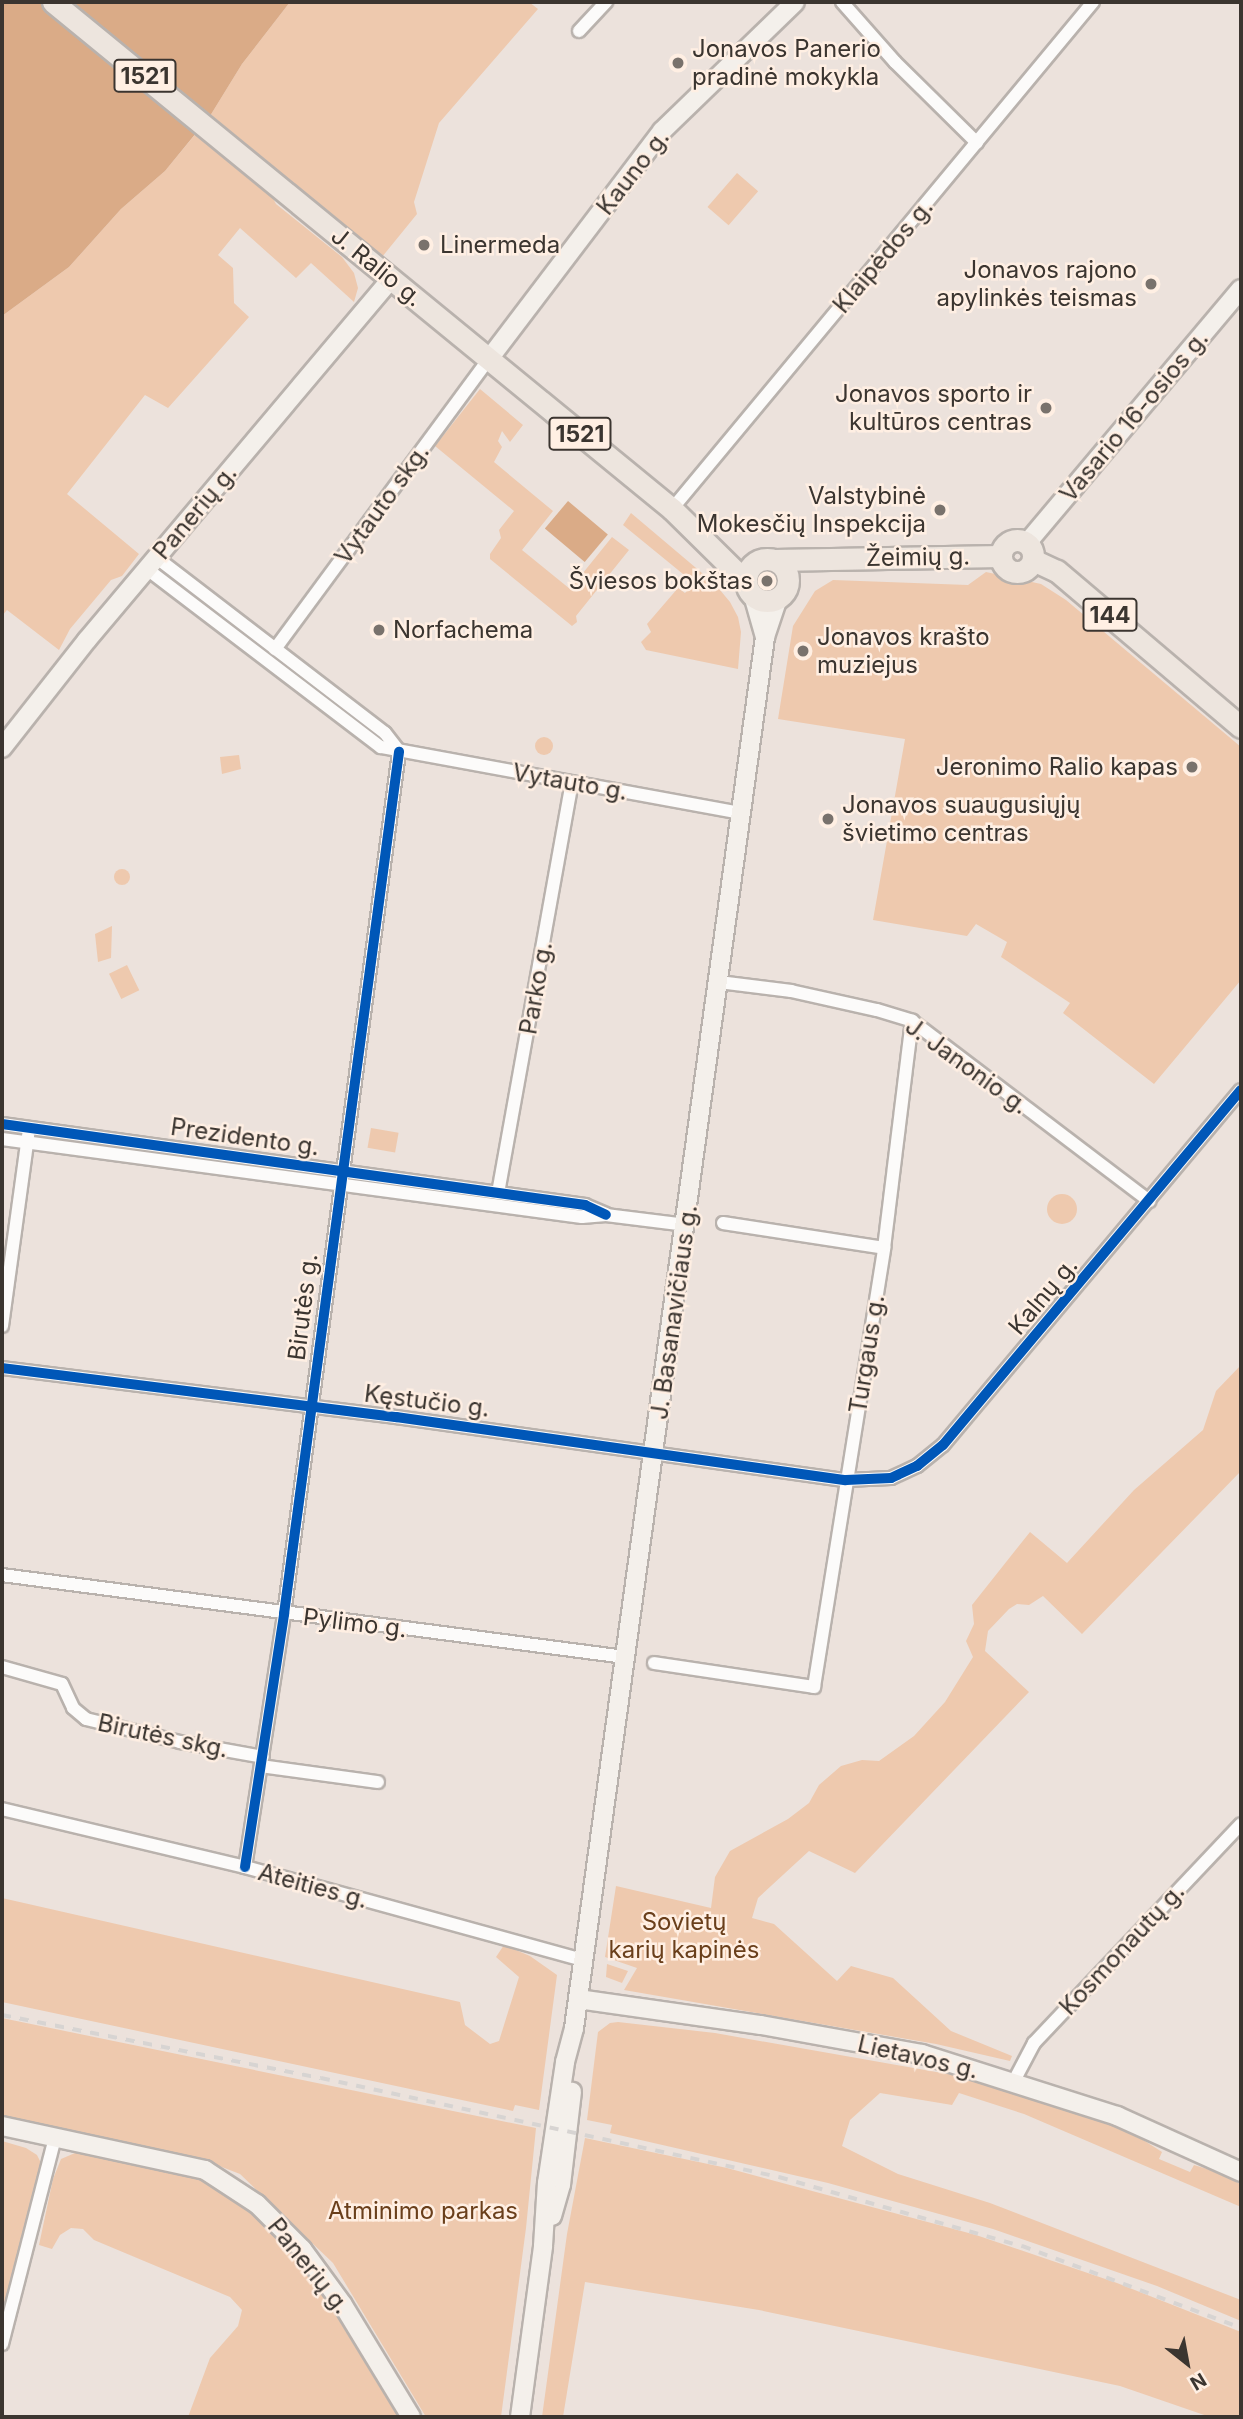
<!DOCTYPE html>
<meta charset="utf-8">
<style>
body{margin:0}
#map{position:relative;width:1243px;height:2419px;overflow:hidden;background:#ece2dc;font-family:Inter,sans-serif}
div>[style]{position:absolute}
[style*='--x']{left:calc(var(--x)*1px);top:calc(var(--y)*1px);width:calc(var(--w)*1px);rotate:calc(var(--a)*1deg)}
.green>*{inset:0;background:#eec9ae;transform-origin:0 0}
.round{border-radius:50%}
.water>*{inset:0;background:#daab87;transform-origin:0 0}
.roads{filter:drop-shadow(2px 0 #b9b2ad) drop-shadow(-2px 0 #b9b2ad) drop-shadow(0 2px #b9b2ad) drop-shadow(0 -2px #b9b2ad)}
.street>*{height:12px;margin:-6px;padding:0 6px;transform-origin:6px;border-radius:6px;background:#fcfbfa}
.secondary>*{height:18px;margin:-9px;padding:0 9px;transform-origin:9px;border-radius:9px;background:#f4f0eb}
.primary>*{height:21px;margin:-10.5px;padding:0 10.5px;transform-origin:10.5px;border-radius:10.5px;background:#ede5de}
.primary>.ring{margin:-10.5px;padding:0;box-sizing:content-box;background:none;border:21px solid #ede5de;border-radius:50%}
.rail>*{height:3.5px;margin-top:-1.75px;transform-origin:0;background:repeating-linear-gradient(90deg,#d7d4d2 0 9px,transparent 0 18px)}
.cycleway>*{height:10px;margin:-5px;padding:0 5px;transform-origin:5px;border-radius:5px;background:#0057b8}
.dots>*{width:19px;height:19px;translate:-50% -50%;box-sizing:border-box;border:4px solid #ffefe3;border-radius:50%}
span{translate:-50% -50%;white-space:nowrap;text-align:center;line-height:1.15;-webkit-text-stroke:5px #ffefe3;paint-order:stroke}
.shield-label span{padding:2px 5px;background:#ffefe3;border:2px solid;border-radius:5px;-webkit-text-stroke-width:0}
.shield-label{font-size:23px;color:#3b3530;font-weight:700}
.poi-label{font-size:24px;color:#3b3530}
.left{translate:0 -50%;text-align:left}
.right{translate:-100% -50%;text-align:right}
.street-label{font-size:24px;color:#3b3530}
.park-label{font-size:24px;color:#6a3f1b}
.frame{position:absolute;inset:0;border:4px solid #3b3530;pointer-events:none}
.north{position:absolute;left:1152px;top:2328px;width:70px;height:70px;-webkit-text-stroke:5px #ffefe3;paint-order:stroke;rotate:149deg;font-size:19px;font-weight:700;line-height:28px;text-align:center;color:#3b3530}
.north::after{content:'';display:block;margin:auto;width:24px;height:32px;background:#3b3530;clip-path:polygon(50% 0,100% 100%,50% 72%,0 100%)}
</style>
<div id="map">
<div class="green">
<div style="clip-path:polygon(290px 2px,529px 2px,538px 9px,439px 123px,414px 202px,417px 214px,382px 257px,210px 116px,242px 64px)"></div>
<div style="clip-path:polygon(198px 131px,266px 185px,276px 204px,342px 257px,354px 273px,358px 288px,354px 302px,311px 263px,296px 278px,240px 228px,218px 255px,233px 268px,234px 303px,249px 317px,168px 408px,145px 395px,67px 494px,139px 554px,122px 576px,111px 580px,70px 629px,59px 650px,7px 610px,2px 616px,2px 316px,69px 267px,121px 209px,165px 171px)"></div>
<div style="left:737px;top:173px;width:28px;height:45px;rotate:41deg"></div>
<div style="clip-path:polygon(480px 389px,523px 425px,510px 442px,502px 431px,498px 441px,502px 447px,494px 462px,553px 511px,522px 550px,570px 589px,612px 537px,629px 550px,576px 616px,577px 622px,572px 626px,490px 559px,490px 554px,501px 538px,499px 530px,514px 511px,435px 446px)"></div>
<div style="clip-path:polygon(631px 513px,715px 584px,730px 602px,738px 617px,741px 632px,738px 669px,646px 650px,641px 642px,651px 632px,647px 624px,678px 588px,685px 593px,694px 583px,623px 525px)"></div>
<div style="clip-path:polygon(986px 572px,1041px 584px,1066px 600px,1241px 747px,1241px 980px,1154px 1084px,1063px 1013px,1070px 1003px,1001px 957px,1007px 942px,976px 924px,967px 936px,873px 920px,905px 739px,778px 719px,793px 626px,815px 591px,833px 580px,968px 585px)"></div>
<div class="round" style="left:535px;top:737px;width:18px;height:18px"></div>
<div style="clip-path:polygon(239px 755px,241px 769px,222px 774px,220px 757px)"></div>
<div class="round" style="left:114px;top:869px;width:16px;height:16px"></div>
<div style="clip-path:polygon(112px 926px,111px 958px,98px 962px,95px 934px)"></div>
<div style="left:127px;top:965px;width:28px;height:20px;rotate:64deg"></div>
<div style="left:371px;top:1128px;width:28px;height:20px;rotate:10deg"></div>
<div class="round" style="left:1047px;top:1194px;width:30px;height:30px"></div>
<div style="clip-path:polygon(1241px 1365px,1241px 1471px,1082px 1634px,1043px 1596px,1029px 1605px,1017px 1604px,1009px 1609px,988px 1631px,985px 1651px,1029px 1692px,855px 1873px,809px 1851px,758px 1898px,752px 1918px,774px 1924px,837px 1981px,851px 1966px,893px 1978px,951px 2031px,1012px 2056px,1010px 2061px,936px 2044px,624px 1990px,637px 1968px,605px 1957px,616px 1886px,711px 1908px,715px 1877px,730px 1851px,788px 1819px,809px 1803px,819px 1785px,841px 1766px,862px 1760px,879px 1761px,914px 1736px,945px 1702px,973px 1657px,966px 1641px,974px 1624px,972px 1605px,1030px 1532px,1067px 1563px,1134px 1490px,1203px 1430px,1216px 1391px)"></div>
<div style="clip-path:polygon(2px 1898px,460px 2002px,465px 2025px,490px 2044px,499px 2041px,519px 1977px,496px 1957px,504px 1945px,530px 1956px,557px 1975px,539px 2110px,515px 2105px,513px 2111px,2px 2002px)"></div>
<div style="clip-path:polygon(607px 1964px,628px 1971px,622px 1983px,606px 1977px)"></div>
<div style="clip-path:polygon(2px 2018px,536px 2128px,526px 2228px,501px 2417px,426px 2417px,333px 2263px,240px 2174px,196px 2157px,2px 2118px)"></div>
<div style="clip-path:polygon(618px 2022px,715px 2033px,976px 2079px,1126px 2129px,1162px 2152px,1159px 2159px,1190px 2172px,1194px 2165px,1227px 2175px,1241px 2185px,1241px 2207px,1024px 2114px,959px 2093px,952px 2105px,880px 2093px,850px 2120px,842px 2146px,898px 2174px,990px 2203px,1241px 2300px,1241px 2321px,1157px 2286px,993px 2229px,828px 2183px,610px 2133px,612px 2125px,587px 2120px,598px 2032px,610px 2023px)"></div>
<div style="clip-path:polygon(585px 2138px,727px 2168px,976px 2235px,1117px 2283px,1241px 2332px,1241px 2417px,1210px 2417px,1120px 2386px,759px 2310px,585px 2282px,563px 2417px,542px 2417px,567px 2234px)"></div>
<div style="clip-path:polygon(2px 2141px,26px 2148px,37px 2155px,42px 2165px,2px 2327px)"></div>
<div style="clip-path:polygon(82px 2150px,203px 2177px,245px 2204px,312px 2270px,404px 2417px,188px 2417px,210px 2358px,238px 2326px,242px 2310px,230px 2297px,94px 2240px,83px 2229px,71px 2228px,60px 2235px,52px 2249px,39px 2245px,53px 2179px,61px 2159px)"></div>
</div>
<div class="water">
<div style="clip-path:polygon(2px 2px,290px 2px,242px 64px,210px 116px,165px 171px,121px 209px,69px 267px,2px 316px)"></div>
<div style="left:568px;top:501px;width:52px;height:36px;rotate:40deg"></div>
</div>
<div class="roads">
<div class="street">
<div style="--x:842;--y:2;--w:80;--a:48.5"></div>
<div style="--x:895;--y:62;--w:115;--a:44.6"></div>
<div style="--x:579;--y:31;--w:40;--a:-47"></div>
<div style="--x:672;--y:509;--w:659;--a:-50.29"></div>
<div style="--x:157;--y:558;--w:287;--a:37.5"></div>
<div style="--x:385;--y:733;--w:23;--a:52"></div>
<div style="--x:147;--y:569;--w:294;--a:37.3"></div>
<div style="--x:381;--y:747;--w:366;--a:10.4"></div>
<div style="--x:275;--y:649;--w:360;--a:-53.6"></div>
<div style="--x:719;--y:982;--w:73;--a:7.1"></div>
<div style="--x:791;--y:991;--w:88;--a:12.5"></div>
<div style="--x:877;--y:1010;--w:37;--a:17"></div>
<div style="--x:912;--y:1021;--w:298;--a:37.2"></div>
<div style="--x:2;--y:1124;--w:589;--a:7.91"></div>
<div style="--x:585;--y:1205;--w:23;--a:23"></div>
<div style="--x:2;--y:1139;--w:585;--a:7.66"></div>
<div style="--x:582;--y:1217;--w:24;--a:-5"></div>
<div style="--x:606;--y:1215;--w:81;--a:7.1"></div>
<div style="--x:498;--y:1193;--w:417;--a:-79.8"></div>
<div style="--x:723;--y:1223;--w:163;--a:8.8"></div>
<div style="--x:2;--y:1326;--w:193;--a:-82.2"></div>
<div style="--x:2;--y:1368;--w:397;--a:7.1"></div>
<div style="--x:396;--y:1417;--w:454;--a:8"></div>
<div style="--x:846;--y:1480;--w:45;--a:-2.5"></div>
<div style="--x:891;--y:1478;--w:29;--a:-25"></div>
<div style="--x:917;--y:1466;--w:33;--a:-39"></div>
<div style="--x:943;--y:1445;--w:463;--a:-50"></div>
<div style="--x:2;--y:1575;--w:628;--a:7.5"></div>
<div style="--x:654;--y:1663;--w:162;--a:8.5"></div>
<div style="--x:814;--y:1687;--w:445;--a:-80.9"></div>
<div style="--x:884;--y:1248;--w:229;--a:-83"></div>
<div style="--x:2;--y:1667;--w:62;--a:15.8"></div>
<div style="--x:62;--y:1684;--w:26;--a:65"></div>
<div style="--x:73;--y:1708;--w:17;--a:40"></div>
<div style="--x:86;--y:1719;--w:97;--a:13.7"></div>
<div style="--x:180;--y:1742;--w:84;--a:10.2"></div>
<div style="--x:261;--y:1766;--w:118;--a:7.8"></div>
<div style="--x:2;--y:1809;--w:250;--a:13.4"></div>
<div style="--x:245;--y:1867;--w:351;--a:15.4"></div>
<div style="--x:245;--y:1867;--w:256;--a:-81.2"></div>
<div style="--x:284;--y:1614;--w:870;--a:-82.4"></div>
<div style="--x:1014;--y:2081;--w:43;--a:-62.2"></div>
<div style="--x:1034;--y:2043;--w:301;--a:-46.6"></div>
<div style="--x:2;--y:2344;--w:214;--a:-75.6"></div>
</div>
<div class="secondary">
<div style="--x:489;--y:359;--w:286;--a:-52.8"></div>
<div style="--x:662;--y:131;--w:185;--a:-44.1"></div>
<div style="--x:1027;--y:543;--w:332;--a:-49.9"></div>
<div style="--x:753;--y:595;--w:44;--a:74.1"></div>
<div style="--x:2;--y:748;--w:137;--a:-51.8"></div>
<div style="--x:87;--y:640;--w:473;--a:-49.9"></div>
<div style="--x:578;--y:1999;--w:185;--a:8.1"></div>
<div style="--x:761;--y:2025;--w:164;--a:10.2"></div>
<div style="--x:922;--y:2054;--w:205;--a:17.6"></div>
<div style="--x:1117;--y:2116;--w:136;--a:24.3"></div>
<div style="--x:2;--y:2126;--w:208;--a:12.2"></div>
<div style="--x:205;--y:2170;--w:62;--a:33.2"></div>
<div style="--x:257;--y:2204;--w:64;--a:45"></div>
<div style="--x:302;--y:2249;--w:69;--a:53.8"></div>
<div style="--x:343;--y:2305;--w:131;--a:58.7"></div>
<div style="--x:552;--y:2216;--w:32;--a:-74"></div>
<div style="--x:561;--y:2185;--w:94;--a:-83.3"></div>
<div style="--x:520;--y:2417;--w:173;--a:-82.3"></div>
<div style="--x:543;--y:2246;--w:63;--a:-86.4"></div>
<div style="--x:547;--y:2183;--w:122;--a:-81.5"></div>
<div style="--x:565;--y:2062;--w:35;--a:-75"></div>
<div style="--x:574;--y:2028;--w:1404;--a:-82.18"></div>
<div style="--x:765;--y:637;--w:41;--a:-71.6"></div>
</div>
<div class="primary">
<div style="--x:53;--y:2;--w:800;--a:39.32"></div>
<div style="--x:672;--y:509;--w:104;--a:44.6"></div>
<div class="ring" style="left:1001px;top:540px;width:11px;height:11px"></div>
<div class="ring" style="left:746px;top:559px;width:21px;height:21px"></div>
<div style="--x:774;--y:560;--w:227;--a:-1"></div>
<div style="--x:1033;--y:560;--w:26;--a:25"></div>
<div style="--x:1057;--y:571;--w:241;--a:40.3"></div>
</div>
</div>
<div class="rail">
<div style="--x:2;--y:2015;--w:325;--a:11.2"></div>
<div style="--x:321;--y:2078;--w:469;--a:12.2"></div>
<div style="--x:779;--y:2177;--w:253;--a:15.9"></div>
<div style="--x:1022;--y:2246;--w:234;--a:20.5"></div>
</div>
<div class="cycleway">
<div style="--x:2;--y:1124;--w:589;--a:7.91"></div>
<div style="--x:585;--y:1205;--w:23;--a:25"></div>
<div style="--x:2;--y:1368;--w:397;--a:7.1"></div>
<div style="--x:396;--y:1417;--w:454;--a:8"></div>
<div style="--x:846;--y:1480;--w:45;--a:-2.5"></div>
<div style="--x:891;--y:1478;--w:29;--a:-25"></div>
<div style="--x:917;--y:1466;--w:33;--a:-39"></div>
<div style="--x:943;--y:1445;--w:463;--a:-50"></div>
<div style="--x:245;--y:1867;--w:256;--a:-81.2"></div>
<div style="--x:284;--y:1614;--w:870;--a:-82.4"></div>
</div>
<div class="dots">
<div style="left:678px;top:63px;background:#79726c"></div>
<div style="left:424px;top:245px;background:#79726c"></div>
<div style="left:1151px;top:284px;background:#79726c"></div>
<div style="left:1046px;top:408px;background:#79726c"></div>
<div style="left:940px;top:510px;background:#79726c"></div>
<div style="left:767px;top:581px;background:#79726c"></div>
<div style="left:379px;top:630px;background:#79726c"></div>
<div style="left:803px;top:651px;background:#79726c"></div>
<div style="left:1192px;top:767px;background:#79726c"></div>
<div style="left:828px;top:819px;background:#79726c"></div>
</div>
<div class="shield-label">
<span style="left:145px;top:76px">1521</span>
<span style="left:580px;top:434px">1521</span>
<span style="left:1110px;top:615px">144</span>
</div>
<div class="poi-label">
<span class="left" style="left:692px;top:63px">Jonavos Panerio<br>pradinė mokykla</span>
<span class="left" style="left:440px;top:245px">Linermeda</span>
<span class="right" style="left:1137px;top:284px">Jonavos rajono<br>apylinkės teismas</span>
<span class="right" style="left:1032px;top:408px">Jonavos sporto ir<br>kultūros centras</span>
<span class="right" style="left:926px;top:510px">Valstybinė<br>Mokesčių Inspekcija</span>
<span class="right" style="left:753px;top:581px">Šviesos bokštas</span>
<span class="left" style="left:393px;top:630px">Norfachema</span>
<span class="left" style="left:817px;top:651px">Jonavos krašto<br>muziejus</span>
<span class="right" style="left:1178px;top:767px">Jeronimo Ralio kapas</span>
<span class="left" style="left:842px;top:819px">Jonavos suaugusiųjų<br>švietimo centras</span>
</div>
<div class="street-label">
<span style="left:633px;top:172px;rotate:-52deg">Kauno g.</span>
<span style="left:883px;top:256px;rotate:-50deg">Klaipėdos g.</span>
<span style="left:377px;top:267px;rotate:39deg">J. Ralio g.</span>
<span style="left:1134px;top:416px;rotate:-50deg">Vasario 16-osios g.</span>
<span style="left:382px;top:504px;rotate:-54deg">Vytauto skg.</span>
<span style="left:195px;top:512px;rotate:-50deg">Panerių g.</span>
<span style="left:918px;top:557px;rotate:-1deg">Žeimių g.</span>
<span style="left:570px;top:782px;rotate:10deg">Vytauto g.</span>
<span style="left:536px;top:988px;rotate:-80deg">Parko g.</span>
<span style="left:967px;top:1066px;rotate:36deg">J. Janonio g.</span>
<span style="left:245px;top:1137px;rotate:8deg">Prezidento g.</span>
<span style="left:1043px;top:1296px;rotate:-50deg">Kalnų g.</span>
<span style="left:303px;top:1307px;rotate:-83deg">Birutės g.</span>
<span style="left:674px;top:1312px;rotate:-82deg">J. Basanavičiaus g.</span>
<span style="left:867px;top:1354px;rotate:-81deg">Turgaus g.</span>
<span style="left:427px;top:1401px;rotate:7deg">Kęstučio g.</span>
<span style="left:355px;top:1623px;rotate:7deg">Pylimo g.</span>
<span style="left:163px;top:1736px;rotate:12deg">Birutės skg.</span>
<span style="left:313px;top:1886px;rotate:15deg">Ateities g.</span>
<span style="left:1122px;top:1949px;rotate:-47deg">Kosmonautų g.</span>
<span style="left:918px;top:2057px;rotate:13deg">Lietavos g.</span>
<span style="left:309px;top:2266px;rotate:51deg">Panerių g.</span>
</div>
<div class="park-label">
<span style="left:684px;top:1936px">Sovietų<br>karių kapinės</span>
<span style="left:423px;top:2211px">Atminimo parkas</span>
</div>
<div class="frame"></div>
<div class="north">N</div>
</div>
